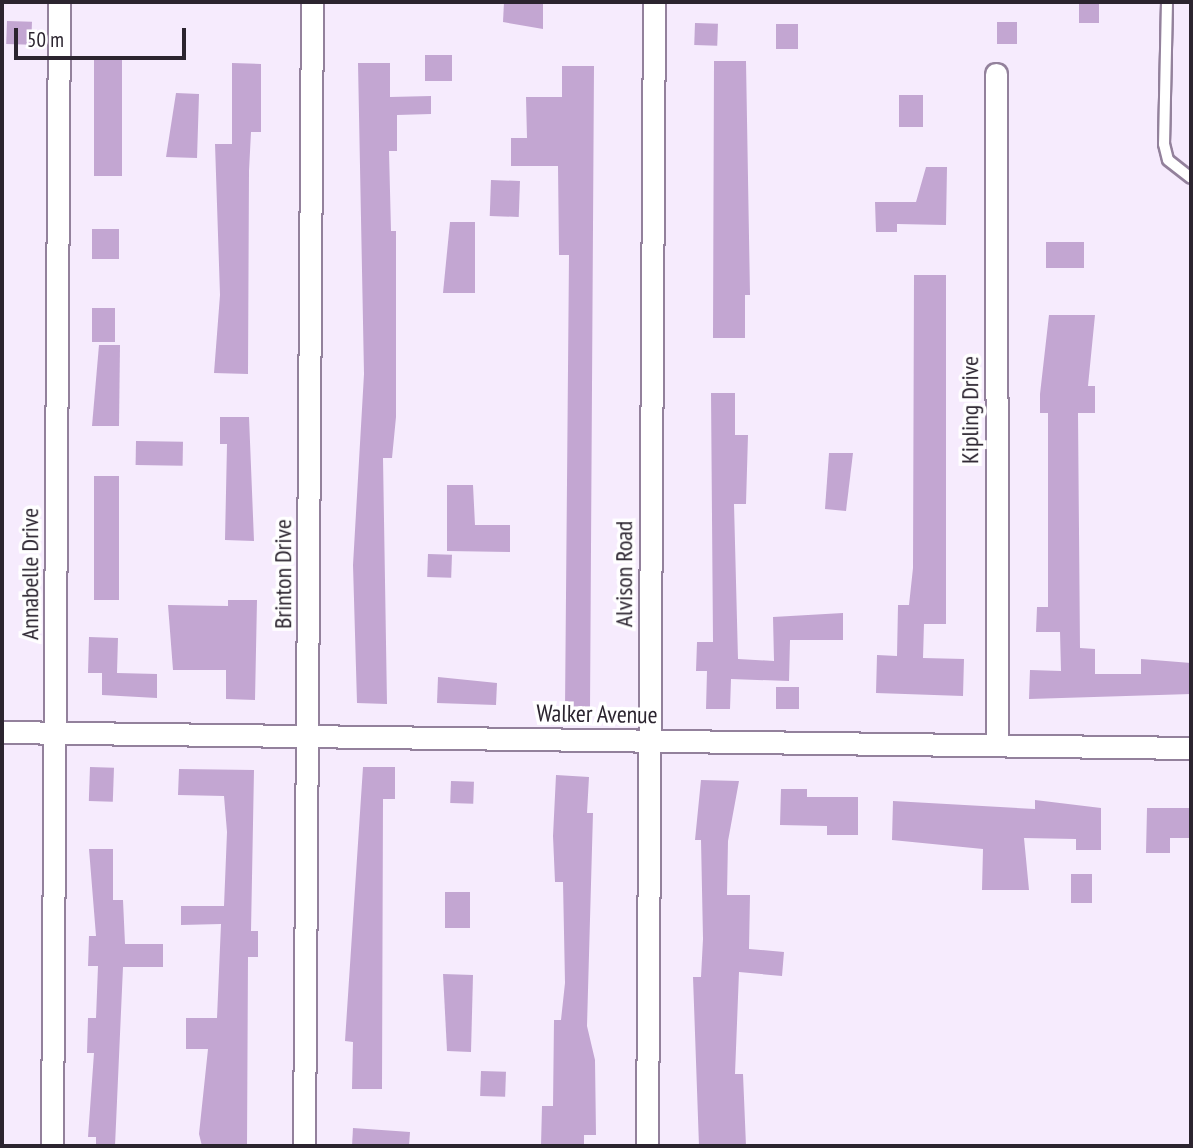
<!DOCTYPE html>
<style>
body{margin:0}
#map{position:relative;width:1193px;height:1148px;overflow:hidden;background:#f6ebfd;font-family:"PT Sans Narrow",sans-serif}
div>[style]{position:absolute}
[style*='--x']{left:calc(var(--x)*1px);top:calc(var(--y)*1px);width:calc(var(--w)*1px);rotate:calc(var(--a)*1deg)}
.building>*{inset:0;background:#c3a6d2;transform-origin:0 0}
.roads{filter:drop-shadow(2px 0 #93819c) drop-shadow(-2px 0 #93819c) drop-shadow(0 2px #93819c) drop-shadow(0 -2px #93819c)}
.lane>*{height:10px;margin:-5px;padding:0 5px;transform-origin:5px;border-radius:5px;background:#fff}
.street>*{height:21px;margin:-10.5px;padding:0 10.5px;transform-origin:10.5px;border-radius:10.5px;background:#fff}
span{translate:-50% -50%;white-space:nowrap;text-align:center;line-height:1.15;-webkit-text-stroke:7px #fff;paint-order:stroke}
.street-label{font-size:24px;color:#2b242f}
.frame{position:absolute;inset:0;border:4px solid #2b242f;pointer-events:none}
.scale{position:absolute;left:14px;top:28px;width:172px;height:32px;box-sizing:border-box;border:4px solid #2b242f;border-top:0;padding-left:9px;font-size:21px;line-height:24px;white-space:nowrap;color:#2b242f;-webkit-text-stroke:5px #fff;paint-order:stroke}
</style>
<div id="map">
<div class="building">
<div style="clip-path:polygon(504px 2px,543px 2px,543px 29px,503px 22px)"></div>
<div style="left:1079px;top:2px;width:20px;height:21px"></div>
<div style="left:7px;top:21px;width:25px;height:23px;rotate:2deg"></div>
<div style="left:997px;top:22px;width:20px;height:22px"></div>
<div style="left:695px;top:23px;width:23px;height:22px;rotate:2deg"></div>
<div style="left:776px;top:24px;width:22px;height:25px"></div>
<div style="left:425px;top:55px;width:27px;height:26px"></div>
<div style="left:94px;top:58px;width:28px;height:118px"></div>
<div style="clip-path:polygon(714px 61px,746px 61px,750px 295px,745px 295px,745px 338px,713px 338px)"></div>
<div style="clip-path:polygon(232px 63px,261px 64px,261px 132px,251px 132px,249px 171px,248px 374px,214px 373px,220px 295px,215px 144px,232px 144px)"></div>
<div style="clip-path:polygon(358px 63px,390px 63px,390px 97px,431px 96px,431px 114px,397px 115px,397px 151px,389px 151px,391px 231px,396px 231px,396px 417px,392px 458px,383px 458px,387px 704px,357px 703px,353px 565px,364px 374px)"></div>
<div style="clip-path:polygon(562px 66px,594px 66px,590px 709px,565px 709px,569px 255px,559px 255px,558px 166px,511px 166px,511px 138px,527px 138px,526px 97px,562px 97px)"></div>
<div style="clip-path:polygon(176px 93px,199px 94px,197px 158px,166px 157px)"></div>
<div style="left:899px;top:95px;width:24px;height:32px"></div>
<div style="clip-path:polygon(926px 167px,947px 167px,946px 225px,897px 224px,897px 232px,876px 232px,875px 202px,916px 202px)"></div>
<div style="left:491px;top:180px;width:29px;height:36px;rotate:2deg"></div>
<div style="clip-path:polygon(450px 222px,475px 222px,475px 293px,443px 293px)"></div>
<div style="left:92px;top:229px;width:27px;height:30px"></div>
<div style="left:1046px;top:242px;width:38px;height:26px"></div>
<div style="clip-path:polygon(914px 275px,946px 275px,946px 624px,924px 624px,923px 658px,964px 659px,963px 696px,876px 693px,877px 655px,897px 656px,898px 605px,909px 605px,913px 568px)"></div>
<div style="left:115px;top:308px;width:34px;height:23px;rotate:90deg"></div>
<div style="clip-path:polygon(1049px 315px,1095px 315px,1088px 386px,1095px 386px,1095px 413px,1078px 413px,1080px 648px,1095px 649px,1095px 674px,1141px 674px,1141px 659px,1191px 663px,1191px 694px,1029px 699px,1030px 670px,1061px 671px,1060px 632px,1036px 632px,1037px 607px,1048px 607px,1048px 413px,1040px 413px,1040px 394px)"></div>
<div style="clip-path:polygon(99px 345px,120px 345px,119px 426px,92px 426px)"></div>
<div style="clip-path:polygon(711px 393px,735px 393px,735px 435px,748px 435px,746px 504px,734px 504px,738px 659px,774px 661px,773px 617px,843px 613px,843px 640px,790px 640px,789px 681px,731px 679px,730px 709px,706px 709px,707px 671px,696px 671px,697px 642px,713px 642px)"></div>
<div style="clip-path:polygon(220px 417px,249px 417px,254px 541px,225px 540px,227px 444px,220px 444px)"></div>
<div style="left:136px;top:441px;width:47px;height:24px;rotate:1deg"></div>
<div style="clip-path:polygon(829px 453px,853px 453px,846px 511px,825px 509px)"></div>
<div style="left:94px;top:476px;width:25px;height:124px"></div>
<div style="clip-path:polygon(447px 485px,473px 485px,475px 525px,510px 525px,510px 552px,447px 551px)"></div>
<div style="left:428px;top:554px;width:24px;height:23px;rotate:2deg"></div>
<div style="clip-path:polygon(228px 600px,257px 600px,255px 700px,226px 699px,226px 670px,173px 670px,168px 605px,228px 606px)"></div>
<div style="clip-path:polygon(89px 637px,118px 638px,117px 673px,157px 674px,157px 698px,102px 695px,102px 673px,88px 673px)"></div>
<div style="clip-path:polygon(438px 677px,497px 683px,496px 705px,437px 703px)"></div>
<div style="left:776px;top:687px;width:23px;height:22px"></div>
<div style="left:90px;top:767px;width:24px;height:34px;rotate:2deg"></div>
<div style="clip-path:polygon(363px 767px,395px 767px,395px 799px,383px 799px,382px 1089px,352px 1089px,353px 1042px,345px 1041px)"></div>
<div style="clip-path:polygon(179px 769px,254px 770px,251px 931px,258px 931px,258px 957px,248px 957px,247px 1146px,202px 1146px,199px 1134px,208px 1049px,186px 1049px,186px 1018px,217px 1018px,221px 924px,181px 925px,181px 906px,224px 906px,227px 832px,224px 796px,178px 795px)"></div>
<div style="clip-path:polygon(556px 775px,589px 777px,587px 813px,593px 813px,587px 1026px,595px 1060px,596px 1135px,584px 1135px,584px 1146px,541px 1146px,542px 1106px,553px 1106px,554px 1020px,561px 1020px,565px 983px,563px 882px,555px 882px,553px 836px)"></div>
<div style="clip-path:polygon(701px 780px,739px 781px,728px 841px,727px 895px,750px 895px,749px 949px,784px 952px,782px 976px,739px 972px,735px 1074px,743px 1074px,746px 1146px,699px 1146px,693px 977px,701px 977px,703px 939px,701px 840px,695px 840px)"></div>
<div style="left:451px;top:781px;width:23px;height:22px;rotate:2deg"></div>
<div style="clip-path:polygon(781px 789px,807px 789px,807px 797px,858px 797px,858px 835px,827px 835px,827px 826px,780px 825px)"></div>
<div style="clip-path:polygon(1035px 800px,1101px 808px,1101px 850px,1076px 850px,1076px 839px,1024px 838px,1029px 890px,982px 890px,983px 849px,892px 840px,893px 801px,1035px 809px)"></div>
<div style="clip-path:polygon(1147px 808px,1191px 808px,1191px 838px,1170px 838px,1170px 853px,1146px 853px)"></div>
<div style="clip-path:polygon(89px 849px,113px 849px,113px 900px,123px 900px,125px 944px,163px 944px,163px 967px,123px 967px,115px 1146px,96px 1146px,96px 1137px,88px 1137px,94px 1053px,87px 1053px,88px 1018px,96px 1018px,98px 966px,88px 966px,89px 936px,96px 936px)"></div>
<div style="left:1071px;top:874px;width:21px;height:29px"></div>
<div style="left:445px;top:892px;width:25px;height:36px"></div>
<div style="clip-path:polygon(443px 974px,473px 975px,471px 1052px,447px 1051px)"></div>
<div style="left:481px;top:1071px;width:25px;height:25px;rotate:2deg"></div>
<div style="clip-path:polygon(353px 1128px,410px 1132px,409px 1146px,352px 1146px)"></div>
</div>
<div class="roads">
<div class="lane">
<div style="--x:1167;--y:2;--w:142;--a:91.2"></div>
<div style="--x:1164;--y:144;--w:16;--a:76"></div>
<div style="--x:1168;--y:160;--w:29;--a:38"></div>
</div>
<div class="street">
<div style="--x:996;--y:74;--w:671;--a:89.91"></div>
<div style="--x:2;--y:732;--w:1189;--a:0.77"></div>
<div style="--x:52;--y:1146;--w:1144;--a:-89.65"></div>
<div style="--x:304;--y:1146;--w:1144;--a:-89.6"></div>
<div style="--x:647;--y:1146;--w:1144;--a:-89.65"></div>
</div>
</div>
<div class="street-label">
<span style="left:970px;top:410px;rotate:-90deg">Kipling Drive</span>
<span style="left:30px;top:574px;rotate:-90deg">Annabelle Drive</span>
<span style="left:283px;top:574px;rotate:-90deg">Brinton Drive</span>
<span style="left:624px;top:574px;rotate:-90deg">Alvison Road</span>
<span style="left:597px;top:714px;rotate:1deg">Walker Avenue</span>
</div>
<div class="frame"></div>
<div class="scale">50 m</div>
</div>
